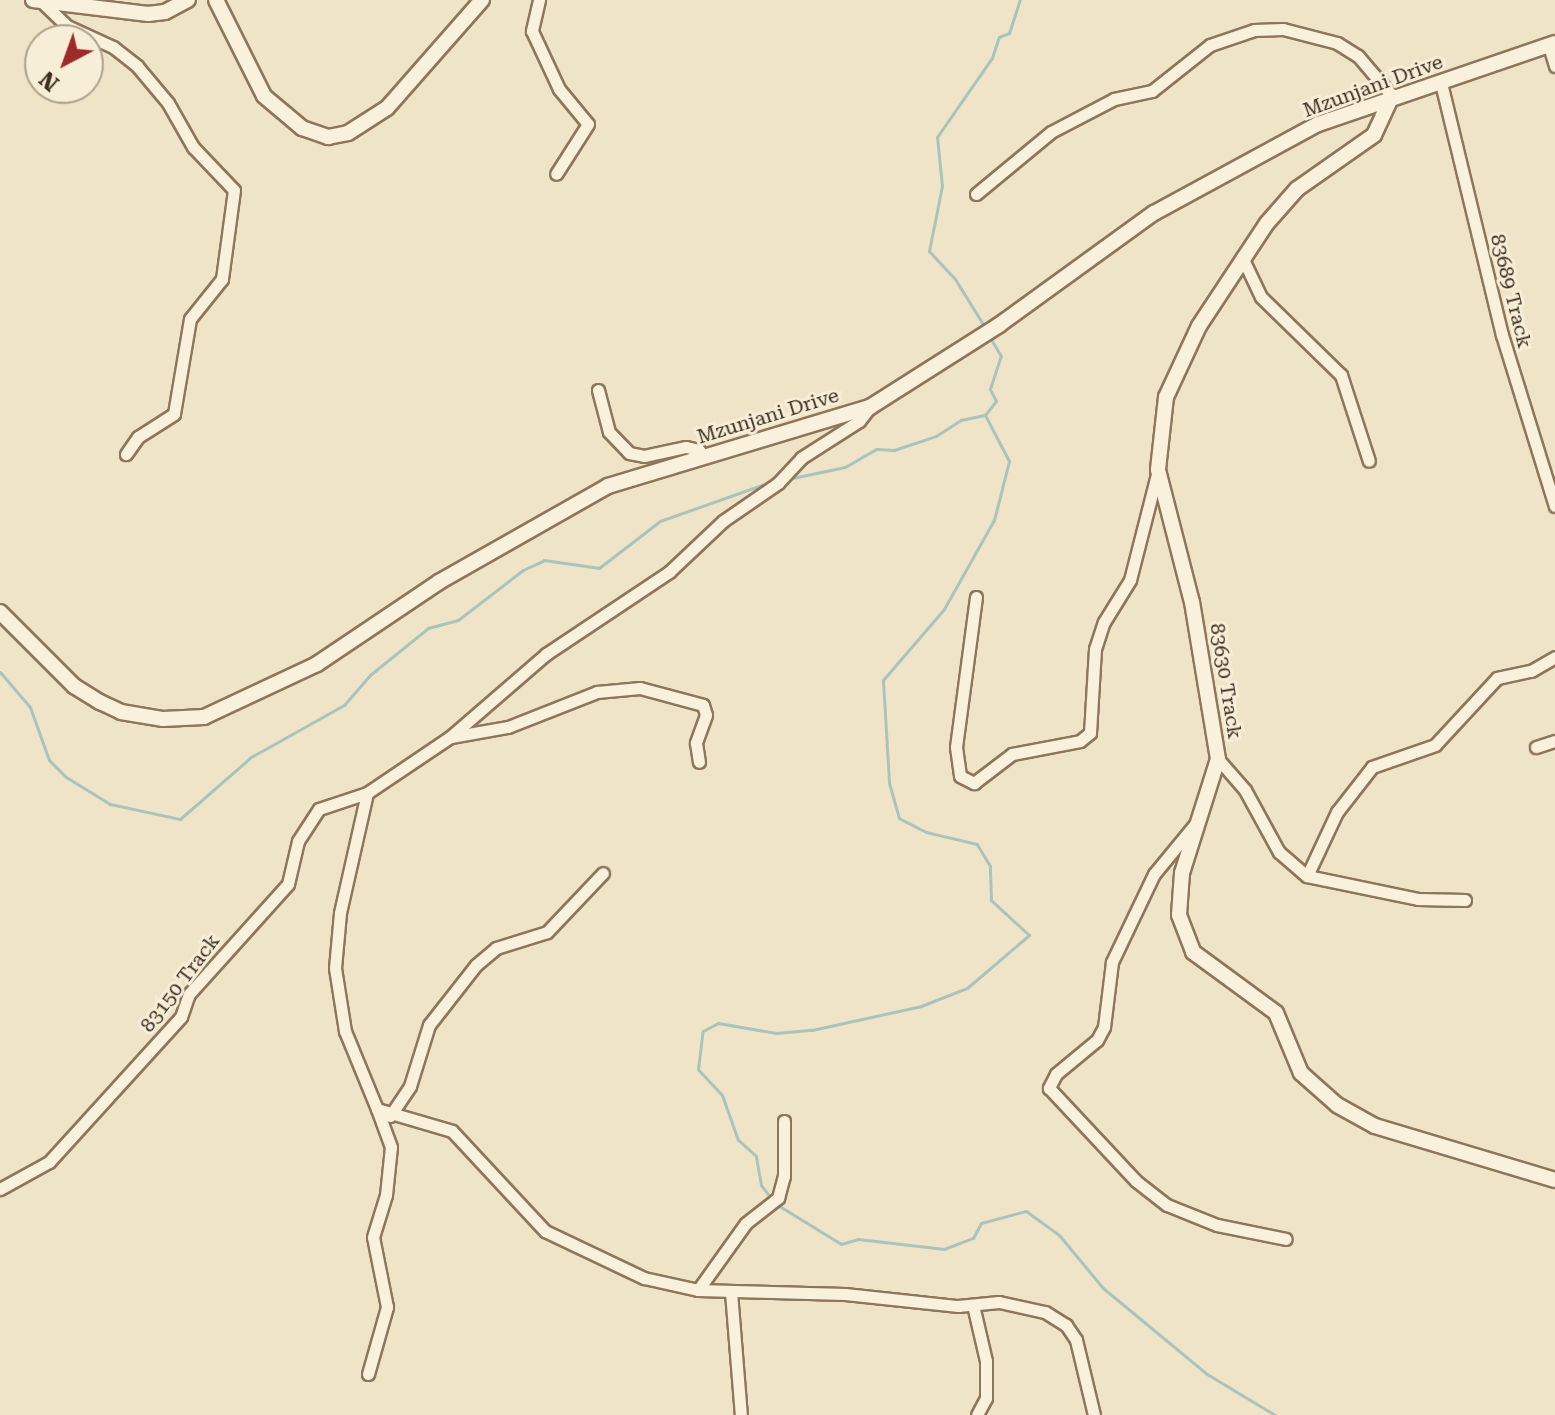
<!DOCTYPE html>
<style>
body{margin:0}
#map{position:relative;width:1555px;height:1415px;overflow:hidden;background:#f0e4c8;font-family:"Roboto Serif",serif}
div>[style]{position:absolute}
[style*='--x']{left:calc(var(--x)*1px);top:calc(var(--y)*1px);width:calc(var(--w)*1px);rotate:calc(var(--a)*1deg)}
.stream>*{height:3px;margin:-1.5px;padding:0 1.5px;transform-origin:1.5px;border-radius:1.5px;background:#a9c4bc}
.roads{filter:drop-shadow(2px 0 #8d765c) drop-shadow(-2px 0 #8d765c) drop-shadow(0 2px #8d765c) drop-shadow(0 -2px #8d765c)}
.street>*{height:11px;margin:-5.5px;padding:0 5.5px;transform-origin:5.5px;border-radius:5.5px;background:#faf1dc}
.secondary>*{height:14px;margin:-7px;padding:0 7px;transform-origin:7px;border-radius:7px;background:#faf1dc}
span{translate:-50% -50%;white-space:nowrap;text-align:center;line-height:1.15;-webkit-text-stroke:6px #f7eed8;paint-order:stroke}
.street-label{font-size:20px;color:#3d2e20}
.north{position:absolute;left:24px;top:24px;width:80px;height:80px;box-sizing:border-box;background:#f7eed8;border:2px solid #ada18e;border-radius:50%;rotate:221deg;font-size:22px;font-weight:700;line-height:32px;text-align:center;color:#3d2e20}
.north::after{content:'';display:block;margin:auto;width:28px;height:36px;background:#9e2a2b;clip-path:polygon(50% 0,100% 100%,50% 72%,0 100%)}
</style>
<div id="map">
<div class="stream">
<div style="--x:986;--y:329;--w:59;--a:-121.8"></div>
<div style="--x:955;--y:279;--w:38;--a:-133"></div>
<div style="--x:929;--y:251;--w:66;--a:-78.7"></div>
<div style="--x:942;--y:186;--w:49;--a:-95.8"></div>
<div style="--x:937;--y:137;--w:96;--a:-55.2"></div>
<div style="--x:992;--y:58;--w:22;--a:-72"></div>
<div style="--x:999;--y:37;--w:11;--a:-22"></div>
<div style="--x:1009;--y:33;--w:35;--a:-72"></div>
<div style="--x:788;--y:479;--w:58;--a:-11.9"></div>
<div style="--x:845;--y:467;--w:36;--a:-30"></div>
<div style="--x:876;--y:449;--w:18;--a:3"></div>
<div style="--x:894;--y:450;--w:44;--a:-18.4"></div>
<div style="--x:936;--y:436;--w:30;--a:-33"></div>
<div style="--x:961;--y:420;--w:25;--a:-12"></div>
<div style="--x:985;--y:415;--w:18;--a:-52"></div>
<div style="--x:996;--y:401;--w:13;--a:-117"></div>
<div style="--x:990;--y:389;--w:35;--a:-72"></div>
<div style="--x:1001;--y:356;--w:23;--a:-121"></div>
<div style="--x:0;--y:672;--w:46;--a:49.4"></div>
<div style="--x:30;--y:707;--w:56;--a:70.3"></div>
<div style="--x:49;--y:760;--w:24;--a:45"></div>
<div style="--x:66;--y:777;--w:52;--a:31.5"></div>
<div style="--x:110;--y:804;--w:72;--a:12.1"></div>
<div style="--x:180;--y:819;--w:94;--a:-41.1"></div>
<div style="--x:251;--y:757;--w:107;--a:-29.2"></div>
<div style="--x:344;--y:705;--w:40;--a:-49"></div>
<div style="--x:370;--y:675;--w:75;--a:-39"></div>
<div style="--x:428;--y:628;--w:31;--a:-15"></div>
<div style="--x:458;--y:620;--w:82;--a:-37.6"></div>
<div style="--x:523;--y:570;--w:23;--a:-25"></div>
<div style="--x:544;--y:560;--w:56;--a:8.3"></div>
<div style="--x:599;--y:568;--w:77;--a:-37.6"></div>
<div style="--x:660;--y:521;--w:120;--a:-19.5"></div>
<div style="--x:771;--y:1198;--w:16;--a:-128"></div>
<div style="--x:761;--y:1185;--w:29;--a:-100"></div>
<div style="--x:756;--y:1156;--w:24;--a:-138"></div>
<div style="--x:738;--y:1140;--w:48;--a:-109.6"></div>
<div style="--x:722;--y:1095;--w:35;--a:-133"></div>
<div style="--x:698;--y:1069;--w:38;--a:-83"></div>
<div style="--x:703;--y:1031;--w:17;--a:-28"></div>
<div style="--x:718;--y:1023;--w:59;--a:9.8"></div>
<div style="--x:776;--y:1033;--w:36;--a:-5"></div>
<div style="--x:812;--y:1030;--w:112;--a:-12.4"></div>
<div style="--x:921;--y:1006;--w:49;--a:-21.4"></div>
<div style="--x:967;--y:988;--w:82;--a:-40.5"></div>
<div style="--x:1029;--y:935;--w:52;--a:-137.4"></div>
<div style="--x:991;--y:900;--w:34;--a:-92"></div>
<div style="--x:990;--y:866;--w:26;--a:-121"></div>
<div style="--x:977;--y:844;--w:52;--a:-166.8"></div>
<div style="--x:926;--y:832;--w:30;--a:-153"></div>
<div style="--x:899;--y:818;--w:37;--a:-106"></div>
<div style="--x:889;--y:782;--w:102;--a:-93.4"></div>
<div style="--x:883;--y:680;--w:94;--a:-49.3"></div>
<div style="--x:944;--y:609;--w:102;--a:-60.7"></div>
<div style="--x:994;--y:520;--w:61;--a:-75.7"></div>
<div style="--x:1009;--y:461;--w:52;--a:-117.6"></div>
<div style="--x:776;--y:1204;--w:76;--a:31.6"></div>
<div style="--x:841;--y:1244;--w:18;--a:-16"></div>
<div style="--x:858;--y:1239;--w:87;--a:6.6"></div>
<div style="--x:944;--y:1249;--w:31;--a:-21"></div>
<div style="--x:973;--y:1238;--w:17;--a:-62"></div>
<div style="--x:981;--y:1223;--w:47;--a:-14.9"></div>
<div style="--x:1026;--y:1211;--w:41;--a:36"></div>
<div style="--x:1059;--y:1235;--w:69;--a:50.3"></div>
<div style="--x:1103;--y:1288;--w:135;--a:39.6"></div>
<div style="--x:1207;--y:1374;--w:79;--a:31.1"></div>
</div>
<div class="roads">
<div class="street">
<div style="--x:539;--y:0;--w:32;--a:103"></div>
<div style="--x:532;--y:31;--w:64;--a:65"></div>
<div style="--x:559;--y:89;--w:45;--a:50.4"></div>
<div style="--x:588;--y:124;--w:59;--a:122.6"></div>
<div style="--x:42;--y:2;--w:35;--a:44"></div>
<div style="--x:67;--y:26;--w:51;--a:24.5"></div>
<div style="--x:113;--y:47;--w:31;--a:38"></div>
<div style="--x:137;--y:66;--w:48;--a:50"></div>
<div style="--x:168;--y:103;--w:51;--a:60.4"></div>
<div style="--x:193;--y:147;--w:59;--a:46.4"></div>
<div style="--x:234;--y:190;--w:90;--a:97.7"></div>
<div style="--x:222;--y:279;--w:51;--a:128.7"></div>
<div style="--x:190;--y:319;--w:96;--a:99.6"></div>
<div style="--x:174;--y:414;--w:43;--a:147.4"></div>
<div style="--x:138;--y:437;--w:21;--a:125"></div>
<div style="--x:1549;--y:46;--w:21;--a:73"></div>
<div style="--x:1441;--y:83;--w:259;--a:76.4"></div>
<div style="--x:1502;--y:335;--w:179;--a:72.8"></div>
<div style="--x:976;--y:194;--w:97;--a:-39.6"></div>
<div style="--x:1051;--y:132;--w:71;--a:-27.6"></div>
<div style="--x:1114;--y:99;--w:39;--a:-12"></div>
<div style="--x:1152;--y:91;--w:74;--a:-38.4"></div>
<div style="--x:1210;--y:45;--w:46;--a:-18.8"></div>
<div style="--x:1254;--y:30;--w:29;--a:-2"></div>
<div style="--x:1283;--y:29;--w:56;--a:14.5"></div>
<div style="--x:1337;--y:43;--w:25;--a:32"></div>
<div style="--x:1358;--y:56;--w:52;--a:49.6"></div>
<div style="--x:1242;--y:257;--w:44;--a:64.6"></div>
<div style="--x:1261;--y:297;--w:112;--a:44.3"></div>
<div style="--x:1341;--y:375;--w:90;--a:72"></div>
<div style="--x:598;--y:390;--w:43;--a:75.3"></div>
<div style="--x:609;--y:432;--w:29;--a:46"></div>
<div style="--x:629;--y:453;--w:15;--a:11"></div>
<div style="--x:644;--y:456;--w:43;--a:-12.1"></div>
<div style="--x:686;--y:447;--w:13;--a:13"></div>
<div style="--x:699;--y:450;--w:8;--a:60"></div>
<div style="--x:976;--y:597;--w:151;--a:97.6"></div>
<div style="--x:956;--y:747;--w:29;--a:82"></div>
<div style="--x:960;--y:776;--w:16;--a:27"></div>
<div style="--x:974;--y:783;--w:48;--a:-37.3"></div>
<div style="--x:1012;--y:754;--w:69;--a:-10.8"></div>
<div style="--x:1080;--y:741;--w:13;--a:-39"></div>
<div style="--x:1090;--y:733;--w:84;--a:-86.6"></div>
<div style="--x:1095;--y:649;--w:28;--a:-72"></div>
<div style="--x:1104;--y:622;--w:49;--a:-58.2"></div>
<div style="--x:1130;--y:580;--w:114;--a:-75.7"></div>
<div style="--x:451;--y:737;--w:58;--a:-10"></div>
<div style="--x:508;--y:727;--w:96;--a:-21.5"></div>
<div style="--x:597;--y:692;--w:43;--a:-5.3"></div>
<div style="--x:640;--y:688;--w:65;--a:15.1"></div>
<div style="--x:703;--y:705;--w:10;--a:73"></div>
<div style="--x:706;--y:715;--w:30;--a:110"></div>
<div style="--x:696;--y:743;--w:19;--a:81"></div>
<div style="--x:1536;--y:747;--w:20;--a:-18"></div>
<div style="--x:1218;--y:759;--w:41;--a:48.9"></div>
<div style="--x:1245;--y:790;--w:71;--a:61.3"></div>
<div style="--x:1279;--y:852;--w:37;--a:41"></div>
<div style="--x:1307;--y:876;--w:71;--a:-64.9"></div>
<div style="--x:1337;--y:812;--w:57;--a:-52.1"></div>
<div style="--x:1372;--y:767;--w:67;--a:-19.2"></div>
<div style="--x:1435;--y:745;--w:91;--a:-47.2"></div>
<div style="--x:1497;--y:678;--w:35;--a:-12"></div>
<div style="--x:1531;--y:671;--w:28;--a:-30"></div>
<div style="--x:367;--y:793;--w:123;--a:102.7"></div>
<div style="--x:340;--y:913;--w:55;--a:95.2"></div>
<div style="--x:335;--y:968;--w:64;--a:81"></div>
<div style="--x:345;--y:1031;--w:84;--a:67.7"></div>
<div style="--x:1196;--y:823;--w:66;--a:129.5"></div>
<div style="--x:1154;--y:874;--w:98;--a:115.5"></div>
<div style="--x:1112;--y:962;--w:65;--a:97"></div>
<div style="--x:1104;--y:1027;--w:15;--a:118"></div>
<div style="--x:1097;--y:1040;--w:53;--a:140.3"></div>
<div style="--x:1056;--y:1074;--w:16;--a:117"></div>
<div style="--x:1049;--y:1088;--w:127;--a:46.9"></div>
<div style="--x:1136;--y:1181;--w:39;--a:38"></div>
<div style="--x:1167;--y:1205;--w:54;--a:21.8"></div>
<div style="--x:1217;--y:1225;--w:70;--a:11.5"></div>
<div style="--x:1307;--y:876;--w:113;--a:11.7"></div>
<div style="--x:1418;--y:899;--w:47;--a:1.2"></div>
<div style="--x:390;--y:1116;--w:36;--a:-56"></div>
<div style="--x:410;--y:1086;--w:64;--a:-72.7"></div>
<div style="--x:429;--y:1025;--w:76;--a:-51.9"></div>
<div style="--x:476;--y:965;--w:26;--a:-40"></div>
<div style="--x:496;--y:948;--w:53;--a:-17.4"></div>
<div style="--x:547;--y:932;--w:81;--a:-46.5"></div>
<div style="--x:0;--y:1189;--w:56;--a:-28.9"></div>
<div style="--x:49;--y:1162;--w:196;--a:-47.7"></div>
<div style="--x:181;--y:1017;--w:24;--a:-71"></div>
<div style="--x:189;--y:994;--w:148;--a:-48"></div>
<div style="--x:288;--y:884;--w:44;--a:-76.9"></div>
<div style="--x:298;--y:841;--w:38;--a:-57"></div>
<div style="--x:319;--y:809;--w:51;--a:-18.4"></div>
<div style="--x:367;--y:793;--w:100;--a:-34"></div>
<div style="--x:450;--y:737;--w:127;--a:-40.8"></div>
<div style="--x:546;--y:654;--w:148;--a:-33.7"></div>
<div style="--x:669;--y:572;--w:74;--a:-43.4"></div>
<div style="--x:723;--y:521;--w:67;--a:-34.6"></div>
<div style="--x:778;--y:483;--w:34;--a:-47"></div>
<div style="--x:801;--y:458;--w:69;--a:-32.5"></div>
<div style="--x:859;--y:421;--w:18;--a:-52"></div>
<div style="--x:698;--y:1290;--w:82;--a:-54.4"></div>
<div style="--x:746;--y:1223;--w:41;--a:-38"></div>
<div style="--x:778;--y:1198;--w:23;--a:-75"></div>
<div style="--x:784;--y:1176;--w:55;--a:-90"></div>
<div style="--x:731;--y:1292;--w:123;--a:85.4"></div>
<div style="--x:973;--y:1305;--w:57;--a:76.9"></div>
<div style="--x:986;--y:1361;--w:37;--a:90"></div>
<div style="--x:986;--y:1398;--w:19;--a:118"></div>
<div style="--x:368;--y:1374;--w:70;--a:-74.2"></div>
<div style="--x:387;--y:1307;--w:71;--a:-101.3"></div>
<div style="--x:373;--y:1237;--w:44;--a:-72.8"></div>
<div style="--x:386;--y:1195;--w:48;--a:-84.1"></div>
<div style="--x:391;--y:1147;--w:40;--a:-110.2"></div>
<div style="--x:377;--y:1109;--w:78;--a:16.3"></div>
<div style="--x:452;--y:1131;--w:137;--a:47.1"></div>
<div style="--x:545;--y:1231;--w:110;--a:25.4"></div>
<div style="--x:644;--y:1278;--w:55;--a:12.5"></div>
<div style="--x:698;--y:1290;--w:147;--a:1.6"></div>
<div style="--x:845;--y:1294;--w:114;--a:6.1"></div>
<div style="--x:958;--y:1306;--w:41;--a:-5.6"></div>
<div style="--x:999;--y:1302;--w:47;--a:12.3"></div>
<div style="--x:1045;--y:1312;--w:25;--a:32"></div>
<div style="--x:1066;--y:1325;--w:18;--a:56"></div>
<div style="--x:1076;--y:1340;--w:77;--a:76.5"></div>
</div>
<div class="secondary">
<div style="--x:33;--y:0;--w:116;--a:6.9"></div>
<div style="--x:148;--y:14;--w:17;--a:-7"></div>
<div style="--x:165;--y:12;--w:26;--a:-28"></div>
<div style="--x:216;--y:0;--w:107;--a:63.4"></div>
<div style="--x:264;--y:96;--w:50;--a:40.1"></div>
<div style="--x:302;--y:128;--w:28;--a:19"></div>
<div style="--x:328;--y:137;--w:20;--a:-11"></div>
<div style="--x:348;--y:133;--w:46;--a:-32.7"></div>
<div style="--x:387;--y:108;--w:144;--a:-48.7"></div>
<div style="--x:1392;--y:96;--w:43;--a:114.8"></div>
<div style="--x:1374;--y:135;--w:94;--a:145"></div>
<div style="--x:1297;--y:189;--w:45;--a:131.4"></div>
<div style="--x:1267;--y:223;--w:123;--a:123.4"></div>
<div style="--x:1199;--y:326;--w:78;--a:114.9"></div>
<div style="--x:1166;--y:397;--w:73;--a:96.3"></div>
<div style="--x:1158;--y:470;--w:136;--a:75.6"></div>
<div style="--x:1192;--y:602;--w:159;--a:80.6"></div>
<div style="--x:1218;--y:759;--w:120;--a:107.5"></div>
<div style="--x:1182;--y:873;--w:42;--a:94.1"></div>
<div style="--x:1179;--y:915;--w:40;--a:69"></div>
<div style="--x:1193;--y:952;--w:103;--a:36.3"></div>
<div style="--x:1276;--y:1013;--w:65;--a:67.4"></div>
<div style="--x:1301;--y:1073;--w:48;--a:41.6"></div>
<div style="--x:1337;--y:1105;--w:43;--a:28.9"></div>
<div style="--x:1375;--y:1126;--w:188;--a:16.7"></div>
<div style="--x:0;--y:612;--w:105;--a:45"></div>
<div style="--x:74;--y:686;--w:31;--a:32"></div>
<div style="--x:100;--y:702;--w:23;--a:25"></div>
<div style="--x:121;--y:712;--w:43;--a:9.5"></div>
<div style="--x:163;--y:719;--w:41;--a:-2.8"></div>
<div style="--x:204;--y:717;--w:125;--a:-25.1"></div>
<div style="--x:317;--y:664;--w:147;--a:-33.9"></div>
<div style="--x:439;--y:582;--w:194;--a:-29.6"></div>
<div style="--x:608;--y:486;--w:274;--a:-16.8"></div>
<div style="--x:870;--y:407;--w:153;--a:-32.4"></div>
<div style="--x:999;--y:325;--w:191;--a:-35.9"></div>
<div style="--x:1154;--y:213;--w:187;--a:-28.5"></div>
<div style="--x:1318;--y:124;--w:250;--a:-18.9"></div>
</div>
</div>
<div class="street-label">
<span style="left:1373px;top:86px;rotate:-20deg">Mzunjani Drive</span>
<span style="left:1511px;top:291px;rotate:76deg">83689 Track</span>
<span style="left:768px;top:416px;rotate:-17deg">Mzunjani Drive</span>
<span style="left:1226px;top:681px;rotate:81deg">83630 Track</span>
<span style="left:180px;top:983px;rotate:-53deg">83150 Track</span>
</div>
<div class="north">N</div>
</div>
